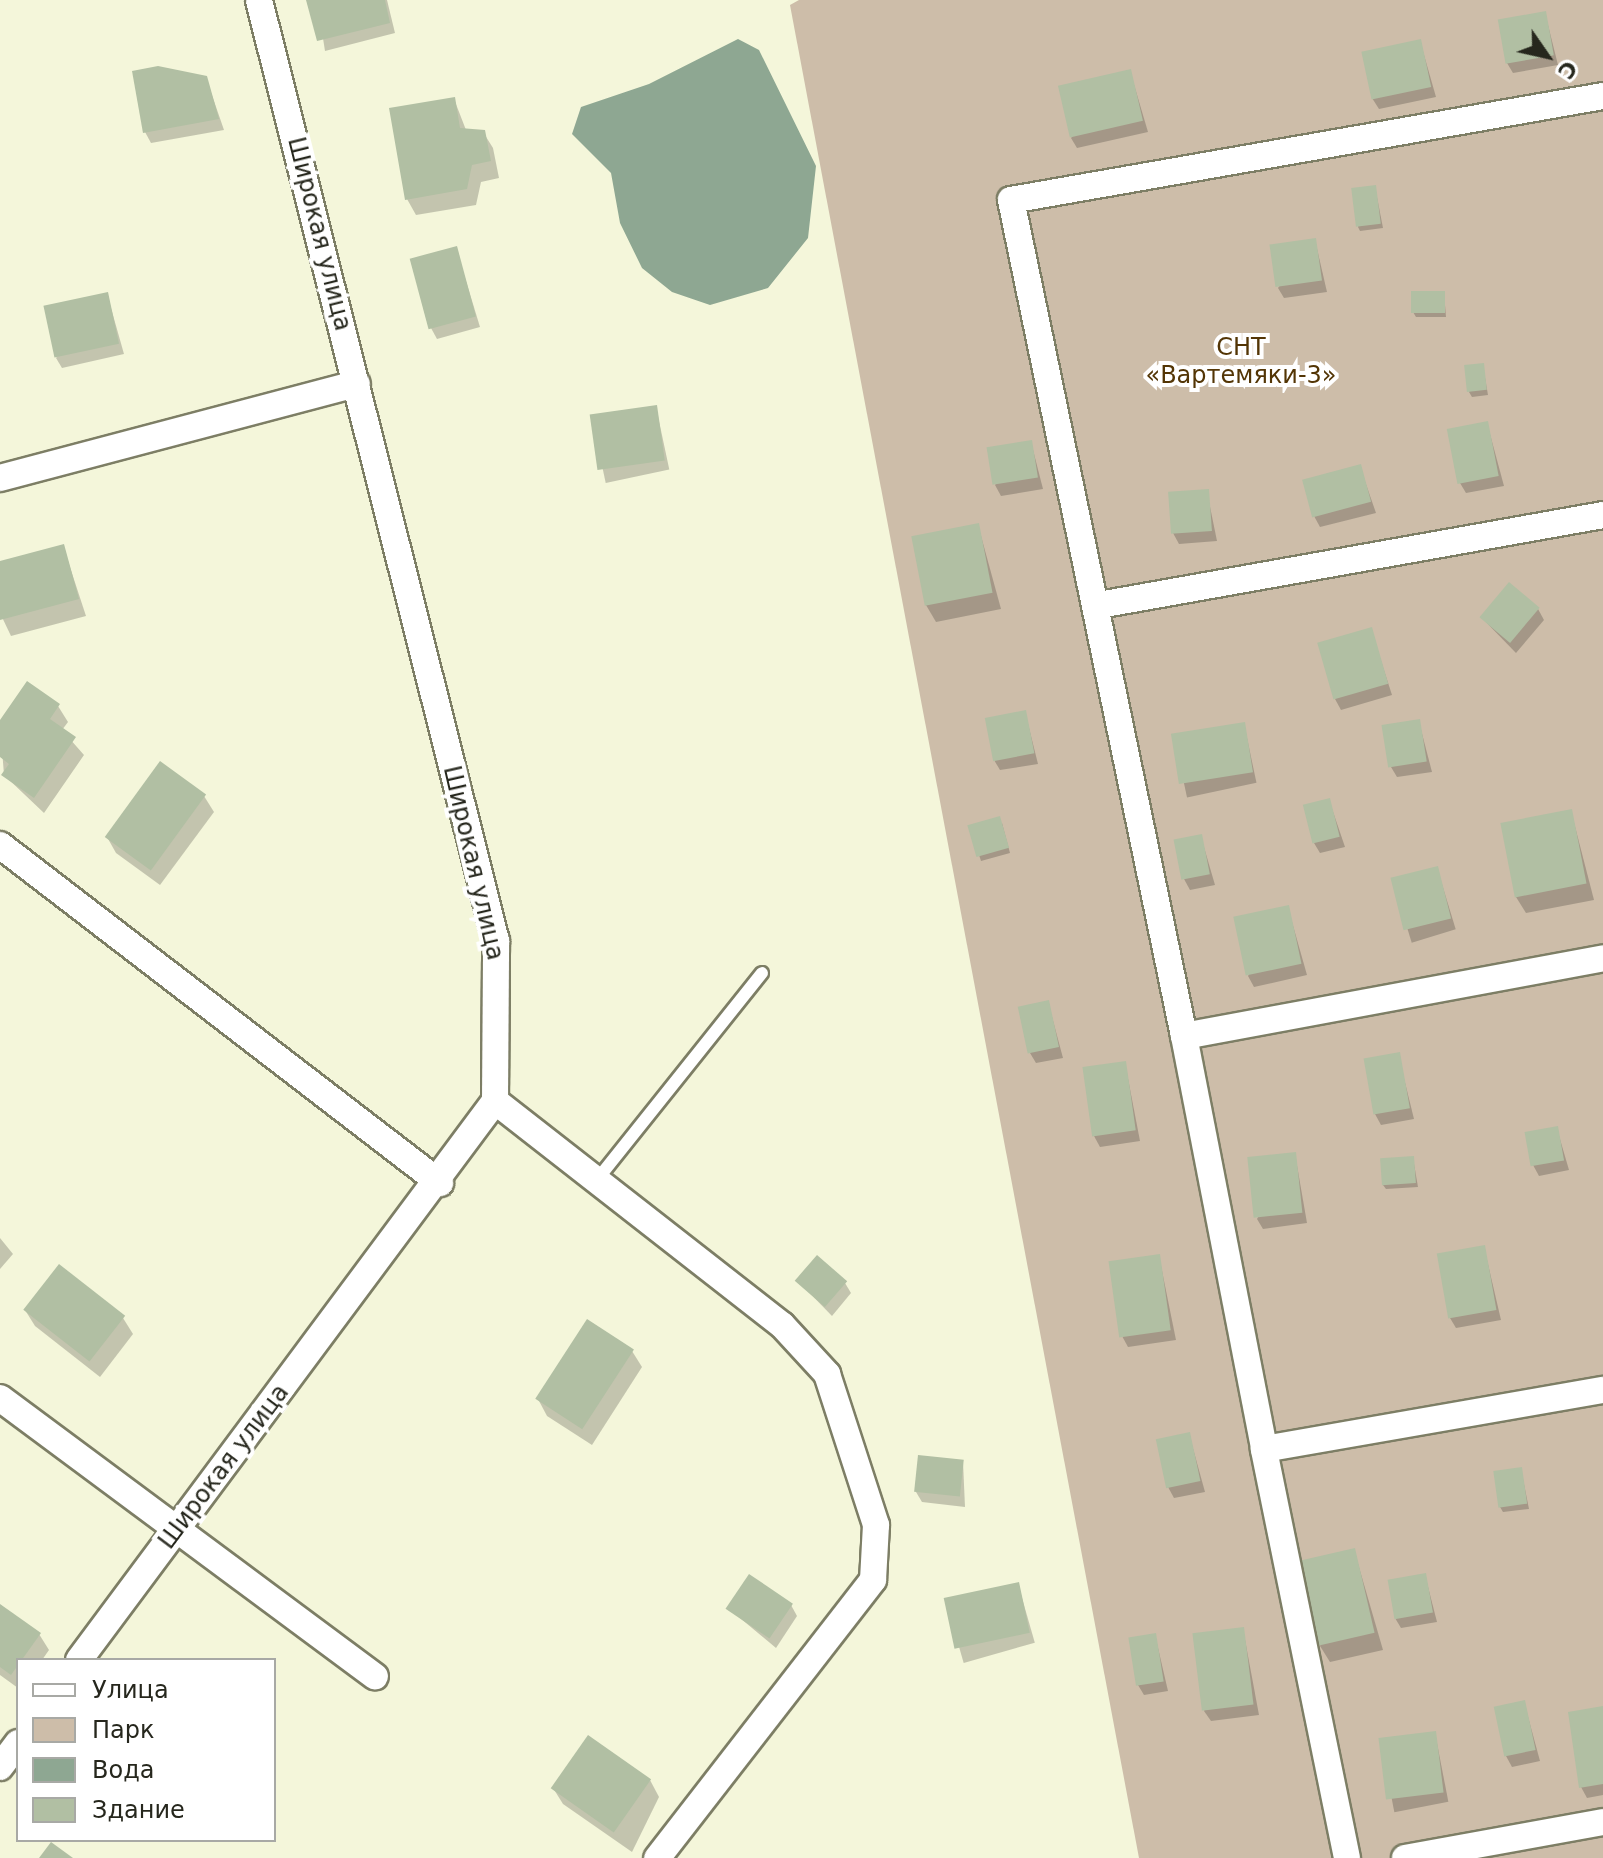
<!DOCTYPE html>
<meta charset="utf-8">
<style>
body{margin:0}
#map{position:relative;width:1603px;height:1858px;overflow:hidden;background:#f4f6da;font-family:"DejaVu Sans",sans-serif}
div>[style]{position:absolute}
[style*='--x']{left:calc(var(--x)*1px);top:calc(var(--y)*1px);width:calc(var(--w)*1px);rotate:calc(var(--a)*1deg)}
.green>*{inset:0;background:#cdbda9}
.water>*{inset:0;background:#8ea792}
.shadow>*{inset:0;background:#0003;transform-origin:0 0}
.building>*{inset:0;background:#b1bfa3;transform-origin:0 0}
.roads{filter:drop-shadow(2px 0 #7d7e65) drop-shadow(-2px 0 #7d7e65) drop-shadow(0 2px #7d7e65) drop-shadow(0 -2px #7d7e65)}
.lane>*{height:12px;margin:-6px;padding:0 6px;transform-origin:6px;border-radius:6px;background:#fff}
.street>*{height:26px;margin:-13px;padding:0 13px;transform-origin:13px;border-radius:13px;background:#fff}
span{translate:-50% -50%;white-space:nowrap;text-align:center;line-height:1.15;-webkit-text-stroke:8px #fff;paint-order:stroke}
.street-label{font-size:24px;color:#26271d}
.park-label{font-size:24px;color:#533505}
.legend{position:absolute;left:16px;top:1658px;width:260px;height:184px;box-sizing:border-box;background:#fff;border:2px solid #a8a9a5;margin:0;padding:10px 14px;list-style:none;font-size:24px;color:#26271d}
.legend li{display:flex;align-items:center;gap:16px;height:40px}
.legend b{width:40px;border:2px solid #a8a9a5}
.north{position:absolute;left:1507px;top:16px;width:80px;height:80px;-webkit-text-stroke:6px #fff;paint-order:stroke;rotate:124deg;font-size:22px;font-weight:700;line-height:32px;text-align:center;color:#26271d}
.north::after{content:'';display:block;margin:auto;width:28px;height:36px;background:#26271d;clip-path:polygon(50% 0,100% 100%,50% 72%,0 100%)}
</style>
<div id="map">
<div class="green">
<div style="clip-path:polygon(799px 0,1603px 0,1603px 1858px,1139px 1858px,790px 5px)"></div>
</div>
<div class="water">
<div style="clip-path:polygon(738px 39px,759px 50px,816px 166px,808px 238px,768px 288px,710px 305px,672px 292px,642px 268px,620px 223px,611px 173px,572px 134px,581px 107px,649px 84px)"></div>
</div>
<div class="shadow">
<div style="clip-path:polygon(317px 0,387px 0,395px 33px,325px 51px)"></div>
<div style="clip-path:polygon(1545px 13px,1558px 65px,1513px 73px,1507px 63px)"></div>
<div style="clip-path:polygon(1420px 41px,1436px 97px,1379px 109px,1372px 98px)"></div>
<div style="clip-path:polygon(1130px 71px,1148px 132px,1077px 148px,1071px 138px)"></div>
<div style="clip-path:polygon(206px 78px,224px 130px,151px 143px,145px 132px)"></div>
<div style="clip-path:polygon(454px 99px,466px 130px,483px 132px,493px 148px,499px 178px,481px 182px,476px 205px,416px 215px,407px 199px)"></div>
<div style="clip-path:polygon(1375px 187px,1383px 228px,1360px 231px,1358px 227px)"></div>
<div style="clip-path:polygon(1315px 240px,1327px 292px,1284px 298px,1278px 288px)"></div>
<div style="clip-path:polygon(456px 248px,480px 327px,437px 339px,431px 328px)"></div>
<div style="clip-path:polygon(1444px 293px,1446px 317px,1416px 317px,1413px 312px)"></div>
<div style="clip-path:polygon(107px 294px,124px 354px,62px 368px,56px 358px)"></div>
<div style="clip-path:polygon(1483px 366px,1488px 395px,1472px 397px,1469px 392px)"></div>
<div style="left:656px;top:407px;width:64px;height:65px;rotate:78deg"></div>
<div style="clip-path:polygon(1487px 423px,1504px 486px,1466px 493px,1460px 483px)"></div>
<div style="clip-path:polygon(1031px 442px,1043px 489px,1001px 496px,995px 485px)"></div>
<div style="clip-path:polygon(1360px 467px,1376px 513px,1320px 527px,1314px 516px)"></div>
<div style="clip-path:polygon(1207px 492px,1217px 541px,1179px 544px,1173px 533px)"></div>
<div style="clip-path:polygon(978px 525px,1001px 609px,936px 622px,926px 605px)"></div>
<div style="clip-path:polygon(63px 546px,86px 616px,11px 636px,0 613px,0 563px)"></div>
<div style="clip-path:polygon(1538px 609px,1544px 620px,1516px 653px,1481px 617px)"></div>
<div style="clip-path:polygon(1371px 630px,1392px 695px,1341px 710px,1335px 699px)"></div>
<div style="clip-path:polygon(58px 706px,68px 722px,62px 730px,84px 755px,44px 813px,4px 775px,0 723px)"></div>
<div style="clip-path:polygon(1025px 712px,1038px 764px,1000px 770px,994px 760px)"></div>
<div style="clip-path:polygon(1419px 722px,1432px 772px,1397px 777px,1391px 767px)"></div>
<div style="left:1244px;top:724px;width:60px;height:71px;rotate:78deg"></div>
<div style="clip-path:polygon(204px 796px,214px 812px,160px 885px,116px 853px,107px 837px)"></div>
<div style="clip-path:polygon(1329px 800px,1345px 847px,1320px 853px,1314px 843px)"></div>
<div style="clip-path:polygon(1571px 811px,1594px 900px,1526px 913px,1516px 897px)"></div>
<div style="clip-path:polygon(1002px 823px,1010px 853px,981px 861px,970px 827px)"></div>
<div style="clip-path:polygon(1201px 837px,1215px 885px,1190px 890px,1184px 879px)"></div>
<div style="left:1437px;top:868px;width:64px;height:46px;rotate:73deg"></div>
<div style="clip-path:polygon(1288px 908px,1307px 975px,1254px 987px,1248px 976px)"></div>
<div style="clip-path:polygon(1048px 1002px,1063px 1058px,1036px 1063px,1030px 1053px)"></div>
<div style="clip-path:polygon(1398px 1054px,1414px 1119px,1381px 1125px,1375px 1114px)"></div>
<div style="clip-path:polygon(1125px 1063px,1140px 1141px,1100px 1147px,1094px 1136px)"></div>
<div style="clip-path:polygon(1557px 1129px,1569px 1170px,1539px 1176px,1533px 1165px)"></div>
<div style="clip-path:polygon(1295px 1154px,1307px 1223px,1263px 1229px,1257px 1219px)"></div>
<div style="clip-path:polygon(1413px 1158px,1418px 1187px,1386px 1189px,1383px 1185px)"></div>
<div style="clip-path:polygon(0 1238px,13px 1254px,0 1269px)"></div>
<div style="clip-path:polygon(1484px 1247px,1501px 1320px,1456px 1328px,1450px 1318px)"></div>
<div style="clip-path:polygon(1159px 1256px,1176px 1340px,1128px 1347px,1122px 1336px)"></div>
<div style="clip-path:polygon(798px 1281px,845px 1283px,851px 1293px,832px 1316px)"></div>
<div style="clip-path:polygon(25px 1310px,123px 1318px,133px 1334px,100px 1377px,35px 1326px)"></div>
<div style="clip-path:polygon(632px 1351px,642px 1367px,592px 1445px,547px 1416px,538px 1399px)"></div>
<div style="clip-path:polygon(1189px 1434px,1205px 1492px,1174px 1498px,1168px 1487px)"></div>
<div style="clip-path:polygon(963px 1462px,965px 1507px,922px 1502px,916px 1492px)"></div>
<div style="clip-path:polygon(1521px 1469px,1529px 1509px,1503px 1512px,1500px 1507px)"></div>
<div style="clip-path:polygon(1354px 1550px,1383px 1650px,1330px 1662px,1320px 1646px)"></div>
<div style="clip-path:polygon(1425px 1575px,1437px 1622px,1401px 1628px,1395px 1618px)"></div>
<div style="left:1018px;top:1584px;width:61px;height:74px;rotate:74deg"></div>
<div style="clip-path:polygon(791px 1605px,797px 1616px,776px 1648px,728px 1608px)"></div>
<div style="clip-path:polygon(0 1606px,39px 1634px,49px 1650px,42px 1660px,18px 1660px,18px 1688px,0 1675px)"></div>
<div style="clip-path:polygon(1243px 1629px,1259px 1715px,1211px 1721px,1204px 1711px)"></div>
<div style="clip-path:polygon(1155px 1635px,1168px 1691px,1144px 1695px,1138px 1685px)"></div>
<div style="clip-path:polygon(1524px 1702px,1540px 1761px,1512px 1767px,1506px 1756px)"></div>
<div style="clip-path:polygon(1603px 1708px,1603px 1795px,1587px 1798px,1581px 1787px)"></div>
<div style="left:1435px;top:1733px;width:70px;height:55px;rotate:79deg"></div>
<div style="clip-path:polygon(650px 1780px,659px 1797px,632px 1852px,563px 1804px,553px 1788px)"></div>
</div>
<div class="building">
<div style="clip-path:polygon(306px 0,385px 0,390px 23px,317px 41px)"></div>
<div style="left:1546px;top:11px;width:45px;height:49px;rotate:80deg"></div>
<div style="left:1421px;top:39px;width:49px;height:61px;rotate:78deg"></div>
<div style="clip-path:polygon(158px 66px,207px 76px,219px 119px,143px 133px,132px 71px)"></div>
<div style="left:1131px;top:69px;width:53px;height:75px;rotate:77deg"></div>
<div style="clip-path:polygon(455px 97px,460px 128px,485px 130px,491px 161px,472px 165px,467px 189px,405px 200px,389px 108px)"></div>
<div style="left:1376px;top:185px;width:39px;height:25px;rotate:83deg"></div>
<div style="left:1316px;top:238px;width:43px;height:47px;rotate:82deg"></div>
<div style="left:457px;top:246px;width:73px;height:49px;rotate:75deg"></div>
<div style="left:1411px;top:291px;width:34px;height:22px"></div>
<div style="left:108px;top:292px;width:53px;height:66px;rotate:78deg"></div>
<div style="left:1484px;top:363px;width:27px;height:20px;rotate:84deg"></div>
<div style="left:657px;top:405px;width:56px;height:68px;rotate:82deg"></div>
<div style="left:1488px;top:421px;width:56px;height:42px;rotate:79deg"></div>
<div style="left:1032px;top:440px;width:38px;height:46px;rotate:81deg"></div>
<div style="left:1361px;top:464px;width:39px;height:61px;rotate:75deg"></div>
<div style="left:1209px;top:489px;width:42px;height:41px;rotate:86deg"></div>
<div style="left:979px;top:523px;width:71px;height:69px;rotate:79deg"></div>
<div style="clip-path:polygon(64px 544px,79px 599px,0 620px,0 561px)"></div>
<div style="left:1509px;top:582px;width:40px;height:46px;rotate:40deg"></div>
<div style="left:1372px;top:627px;width:59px;height:57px;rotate:74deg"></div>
<div style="clip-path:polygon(27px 681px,60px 704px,50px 719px,76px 737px,34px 798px,1px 775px,9px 764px,0 757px,0 720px)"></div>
<div style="left:1026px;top:710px;width:44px;height:42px;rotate:79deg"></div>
<div style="left:1420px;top:719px;width:43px;height:39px;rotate:81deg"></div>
<div style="left:1245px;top:722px;width:51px;height:75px;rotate:81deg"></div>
<div style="left:160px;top:761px;width:57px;height:94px;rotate:36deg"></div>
<div style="left:1330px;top:798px;width:40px;height:28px;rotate:76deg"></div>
<div style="left:1572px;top:809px;width:76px;height:73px;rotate:79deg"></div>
<div style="left:1000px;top:816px;width:33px;height:34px;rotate:74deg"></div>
<div style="left:1202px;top:834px;width:41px;height:29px;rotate:79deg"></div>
<div style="left:1438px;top:866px;width:54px;height:49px;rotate:76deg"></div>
<div style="left:1289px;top:905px;width:60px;height:57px;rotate:78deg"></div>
<div style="left:1049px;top:1000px;width:48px;height:32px;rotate:78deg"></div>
<div style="left:1400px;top:1052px;width:57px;height:37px;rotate:80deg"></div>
<div style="left:1126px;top:1061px;width:70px;height:44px;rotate:82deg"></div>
<div style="left:1558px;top:1126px;width:35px;height:34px;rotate:80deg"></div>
<div style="left:1296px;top:1152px;width:61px;height:49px;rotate:84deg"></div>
<div style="left:1414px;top:1156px;width:27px;height:34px;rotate:86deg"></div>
<div style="left:1485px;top:1245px;width:66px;height:49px;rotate:80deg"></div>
<div style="left:1160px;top:1254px;width:77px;height:52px;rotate:82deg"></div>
<div style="left:817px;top:1255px;width:40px;height:34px;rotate:41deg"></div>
<div style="left:59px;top:1264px;width:84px;height:58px;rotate:38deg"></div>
<div style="left:587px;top:1319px;width:56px;height:95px;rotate:33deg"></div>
<div style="left:1190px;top:1432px;width:50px;height:35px;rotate:78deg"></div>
<div style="left:918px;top:1455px;width:46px;height:37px;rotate:6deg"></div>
<div style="left:1522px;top:1467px;width:37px;height:29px;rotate:82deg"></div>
<div style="left:1355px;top:1548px;width:87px;height:57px;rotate:77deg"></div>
<div style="left:1426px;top:1573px;width:40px;height:39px;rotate:80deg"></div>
<div style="left:749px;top:1574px;width:53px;height:42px;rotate:34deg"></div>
<div style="left:1019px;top:1582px;width:52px;height:77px;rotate:78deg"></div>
<div style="clip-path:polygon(0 1604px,41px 1633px,11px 1675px,0 1667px)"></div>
<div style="left:1244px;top:1627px;width:78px;height:52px;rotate:83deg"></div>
<div style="left:1156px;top:1633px;width:49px;height:28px;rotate:81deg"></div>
<div style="left:1525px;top:1700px;width:51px;height:32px;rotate:78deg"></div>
<div style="clip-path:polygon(1603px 1706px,1603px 1784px,1579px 1788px,1568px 1712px)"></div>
<div style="left:1436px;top:1731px;width:62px;height:58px;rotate:83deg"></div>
<div style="left:588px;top:1735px;width:77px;height:65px;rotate:35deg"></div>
<div style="clip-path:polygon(51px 1842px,73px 1858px,39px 1858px)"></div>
</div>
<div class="roads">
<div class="lane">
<div style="--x:596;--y:1181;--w:266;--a:-51.4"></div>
</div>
<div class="street">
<div style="--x:1603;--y:96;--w:601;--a:170.04"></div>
<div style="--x:1011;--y:200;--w:854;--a:78.31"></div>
<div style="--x:1184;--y:1036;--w:426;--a:-10.5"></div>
<div style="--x:0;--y:478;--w:369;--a:-14.8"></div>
<div style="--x:1099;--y:605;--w:512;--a:-10.12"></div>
<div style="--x:0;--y:845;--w:555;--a:37.53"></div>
<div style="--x:1184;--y:1036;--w:421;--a:79"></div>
<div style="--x:495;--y:1101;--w:364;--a:38"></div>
<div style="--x:782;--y:1325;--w:67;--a:47.4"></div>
<div style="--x:827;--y:1374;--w:159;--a:72"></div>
<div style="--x:876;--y:1525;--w:55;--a:93.1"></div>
<div style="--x:873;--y:1580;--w:352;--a:127.8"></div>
<div style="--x:0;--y:1398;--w:467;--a:36.6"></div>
<div style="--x:79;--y:1660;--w:697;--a:-53.34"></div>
<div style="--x:495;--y:1101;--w:160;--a:-89.6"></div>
<div style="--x:496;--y:941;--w:970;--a:-104.14"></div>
<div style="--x:0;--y:1767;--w:30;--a:-53"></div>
<div style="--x:1347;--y:1858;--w:417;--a:-101.5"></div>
<div style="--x:1264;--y:1449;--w:344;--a:-9.9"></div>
<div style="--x:1405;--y:1858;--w:201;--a:-10.3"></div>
</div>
</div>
<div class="street-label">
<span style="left:319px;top:234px;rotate:76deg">Широкая улица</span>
<span style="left:473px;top:863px;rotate:77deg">Широкая улица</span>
<span style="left:224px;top:1467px;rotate:-53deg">Широкая улица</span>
</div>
<div class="park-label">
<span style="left:1241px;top:362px">СНТ<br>«Вартемяки-3»</span>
</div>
<ul class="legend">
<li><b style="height:10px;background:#fff"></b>Улица</li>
<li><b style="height:22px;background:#cdbda9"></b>Парк</li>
<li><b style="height:22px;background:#8ea792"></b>Вода</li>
<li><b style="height:22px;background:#b1bfa3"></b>Здание</li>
</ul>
<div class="north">С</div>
</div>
